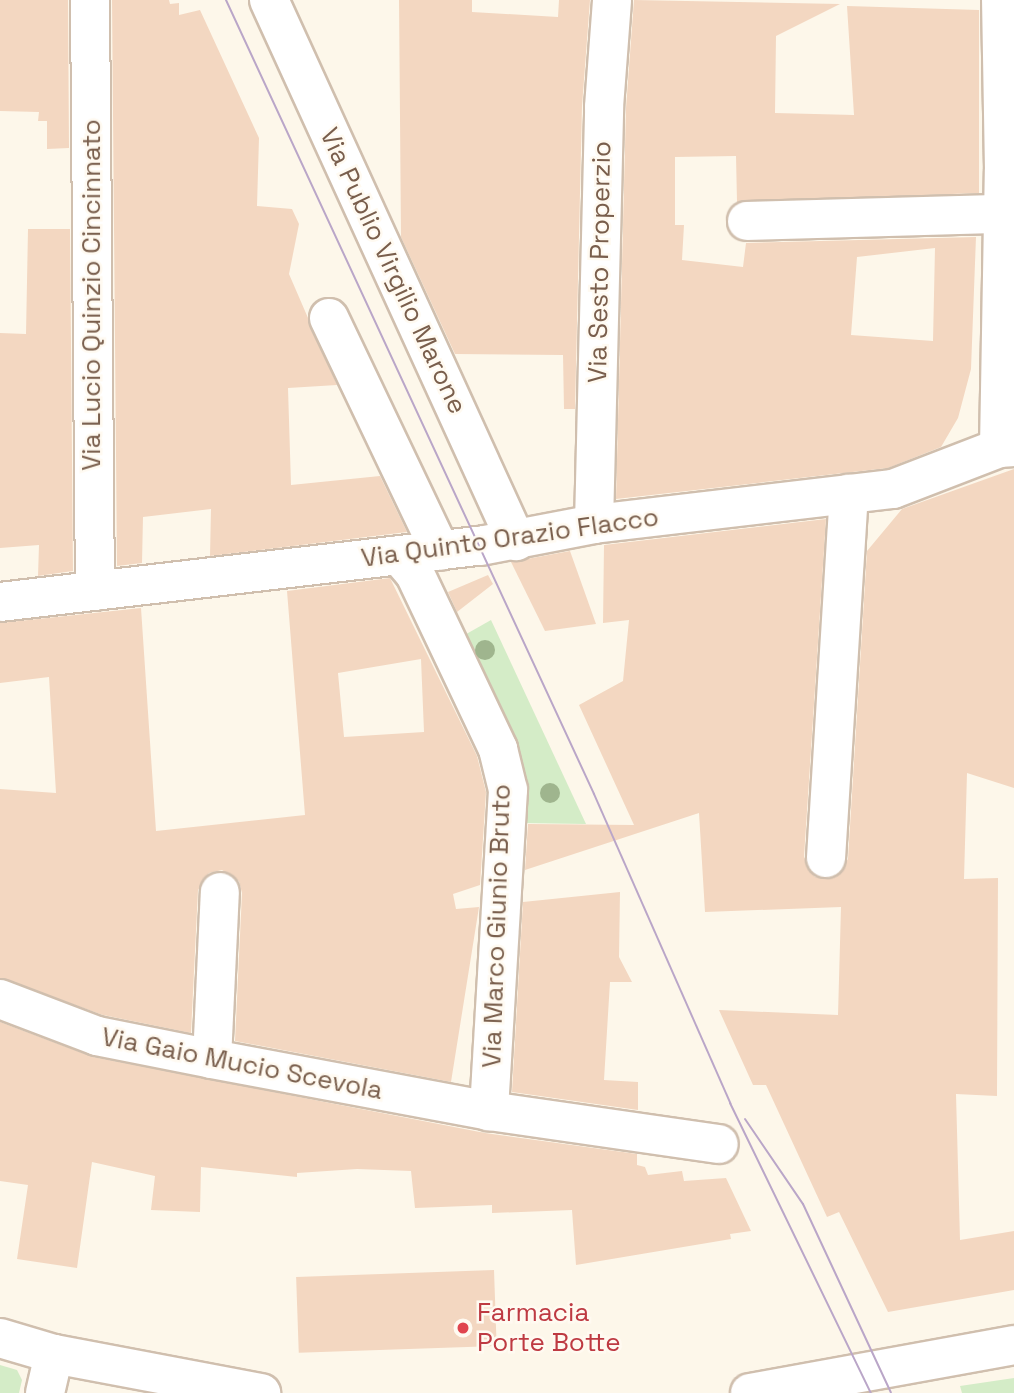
<!DOCTYPE html>
<style>
body{margin:0}
#map{position:relative;width:1014px;height:1393px;overflow:hidden;background:#fdf7ea;font-family:"Space Grotesk",sans-serif}
div>[style]{position:absolute}
[style*='--x']{left:calc(var(--x)*1px);top:calc(var(--y)*1px);width:calc(var(--w)*1px);rotate:calc(var(--a)*1deg)}
.green>*{inset:0;background:#d4ecc7}
.building>*{inset:0;background:#f3d7c1;transform-origin:0 0}
.roads{filter:drop-shadow(2px 0 #d0bfae) drop-shadow(-2px 0 #d0bfae) drop-shadow(0 2px #d0bfae) drop-shadow(0 -2px #d0bfae)}
.minor>*{height:38px;margin:-19px;padding:0 19px;transform-origin:19px;border-radius:19px;background:#fff}
.tram>*{height:2px;margin:-1px;padding:0 1px;transform-origin:1px;border-radius:1px;background:#baa6c8}
.trees>*{width:20px;height:20px;margin:-10px;border-radius:50%;background:#9fb58e}
.dots>*{width:19px;height:19px;translate:-50% -50%;box-sizing:border-box;border:4px solid #fffaf1;border-radius:50%}
span{translate:-50% -50%;white-space:nowrap;text-align:center;line-height:1.15;-webkit-text-stroke:5px #fffaf1;paint-order:stroke}
.street-label{font-size:26px;color:#795e4c}
.health-label{font-size:26px;color:#be3a42}
.left{translate:0 -50%;text-align:left}
</style>
<div id="map">
<div class="green">
<div style="clip-path:polygon(491px 620px,586px 824px,521px 823px,461px 637px)"></div>
<div style="clip-path:polygon(0 1365px,17px 1370px,22px 1380px,19px 1393px,0 1393px)"></div>
<div style="clip-path:polygon(1014px 1378px,1014px 1393px,962px 1393px,960px 1386px)"></div>
</div>
<div class="building">
<div style="clip-path:polygon(0 0,68px 0,69px 148px,47px 149px,47px 121px,38px 121px,39px 112px,0 111px)"></div>
<div style="clip-path:polygon(112px 0,169px 0,170px 4px,179px 3px,179px 15px,200px 10px,259px 138px,257px 206px,292px 209px,299px 224px,289px 274px,337px 385px,288px 388px,291px 485px,380px 476px,407px 532px,210px 556px,211px 509px,143px 517px,142px 563px,117px 566px)"></div>
<div style="clip-path:polygon(399px 0,472px 0,472px 12px,558px 17px,559px 0,590px 0,582px 106px,575px 409px,564px 409px,563px 355px,455px 354px,401px 237px)"></div>
<div style="clip-path:polygon(evenodd,634px 0,840px 4px,776px 36px,775px 113px,854px 115px,847px 6px,979px 10px,979px 193px,737px 202px,736px 156px,675px 157px,675px 225px,684px 225px,682px 260px,743px 267px,746px 243px,976px 237px,971px 369px,958px 418px,941px 447px,888px 468px,616px 499px,626px 108px,634px 0,935px 248px,933px 341px,851px 335px,857px 257px,935px 248px)"></div>
<div style="clip-path:polygon(28px 229px,70px 229px,73px 571px,38px 576px,39px 545px,0 548px,0 333px,26px 334px)"></div>
<div style="clip-path:polygon(1014px 469px,1014px 788px,967px 773px,964px 879px,998px 878px,997px 1096px,956px 1094px,960px 1240px,1014px 1231px,1014px 1290px,888px 1312px,839px 1212px,827px 1217px,766px 1085px,753px 1085px,719px 1010px,838px 1015px,841px 907px,705px 912px,699px 813px,525px 870px,528px 824px,634px 825px,579px 705px,623px 681px,629px 620px,603px 623px,604px 545px,826px 519px,804px 857px,815px 877px,836px 877px,848px 859px,867px 551px,902px 509px)"></div>
<div style="clip-path:polygon(570px 551px,596px 624px,545px 631px,511px 562px)"></div>
<div style="clip-path:polygon(488px 575px,493px 584px,457px 612px,448px 592px)"></div>
<div style="clip-path:polygon(evenodd,390px 578px,477px 756px,486px 792px,480px 885px,453px 894px,456px 909px,479px 907px,451px 1082px,235px 1041px,242px 893px,239px 881px,222px 870px,209px 873px,198px 890px,191px 1033px,103px 1015px,0 978px,0 789px,56px 793px,49px 677px,0 683px,0 623px,141px 608px,156px 831px,305px 815px,287px 591px,390px 578px,421px 659px,424px 732px,344px 737px,338px 673px,421px 659px)"></div>
<div style="clip-path:polygon(620px 892px,619px 957px,632px 982px,610px 982px,604px 1080px,638px 1082px,638px 1110px,512px 1092px,523px 902px)"></div>
<div style="clip-path:polygon(0 1022px,93px 1057px,485px 1133px,637px 1154px,637px 1165px,645px 1167px,648px 1175px,682px 1171px,684px 1181px,726px 1178px,751px 1231px,730px 1234px,731px 1239px,576px 1265px,572px 1210px,492px 1213px,492px 1205px,415px 1208px,411px 1171px,357px 1169px,297px 1173px,297px 1177px,201px 1167px,200px 1212px,151px 1210px,155px 1176px,92px 1162px,77px 1268px,17px 1259px,28px 1185px,0 1181px)"></div>
<div style="left:494px;top:1270px;width:76px;height:198px;rotate:88deg"></div>
</div>
<div class="roads">
<div class="minor">
<div style="--x:90;--y:0;--w:591;--a:89.52"></div>
<div style="--x:269;--y:0;--w:595;--a:65.46"></div>
<div style="--x:747;--y:221;--w:256;--a:-1.6"></div>
<div style="--x:329;--y:318;--w:258;--a:64.5"></div>
<div style="--x:999;--y:448;--w:278;--a:-89"></div>
<div style="--x:1004;--y:170;--w:170;--a:-91"></div>
<div style="--x:594;--y:524;--w:417;--a:-88.6"></div>
<div style="--x:604;--y:107;--w:107;--a:-85.7"></div>
<div style="--x:399;--y:555;--w:25;--a:50"></div>
<div style="--x:415;--y:574;--w:194;--a:64.6"></div>
<div style="--x:498;--y:749;--w:42;--a:76.3"></div>
<div style="--x:508;--y:790;--w:322;--a:93.4"></div>
<div style="--x:0;--y:602;--w:483;--a:-6.7"></div>
<div style="--x:480;--y:546;--w:116;--a:-10.9"></div>
<div style="--x:594;--y:524;--w:301;--a:-6.7"></div>
<div style="--x:893;--y:489;--w:114;--a:-21.1"></div>
<div style="--x:999;--y:448;--w:15;--a:-4"></div>
<div style="--x:826;--y:858;--w:365;--a:-86.4"></div>
<div style="--x:0;--y:999;--w:104;--a:20.9"></div>
<div style="--x:97;--y:1036;--w:117;--a:11.3"></div>
<div style="--x:212;--y:1059;--w:282;--a:10.6"></div>
<div style="--x:489;--y:1111;--w:232;--a:8.2"></div>
<div style="--x:212;--y:1059;--w:167;--a:-87.3"></div>
<div style="--x:0;--y:1338;--w:56;--a:16.5"></div>
<div style="--x:54;--y:1354;--w:211;--a:10.7"></div>
<div style="--x:45;--y:1393;--w:40;--a:-77"></div>
<div style="--x:750;--y:1393;--w:268;--a:-10.3"></div>
</div>
</div>
<div class="tram">
<div style="--x:226;--y:0;--w:875;--a:65.13"></div>
<div style="--x:594;--y:794;--w:338;--a:66.2"></div>
<div style="--x:730;--y:1103;--w:322;--a:64.1"></div>
<div style="--x:745;--y:1119;--w:103;--a:55.7"></div>
<div style="--x:803;--y:1204;--w:208;--a:65"></div>
</div>
<div class="trees">
<div style="left:485px;top:650px"></div>
<div style="left:550px;top:793px"></div>
</div>
<div class="dots">
<div style="left:463px;top:1328px;background:#e0444e"></div>
</div>
<div class="street-label">
<span style="left:600px;top:262px;rotate:-89deg">Via Sesto Properzio</span>
<span style="left:393px;top:271px;rotate:65deg">Via Publio Virgilio Marone</span>
<span style="left:92px;top:295px;rotate:-90deg">Via Lucio Quinzio Cincinnato</span>
<span style="left:510px;top:538px;rotate:-8deg">Via Quinto Orazio Flacco</span>
<span style="left:497px;top:926px;rotate:-88deg">Via Marco Giunio Bruto</span>
<span style="left:242px;top:1064px;rotate:11deg">Via Gaio Mucio Scevola</span>
</div>
<div class="health-label">
<span class="left" style="left:477px;top:1328px">Farmacia<br>Porte Botte</span>
</div>
</div>
